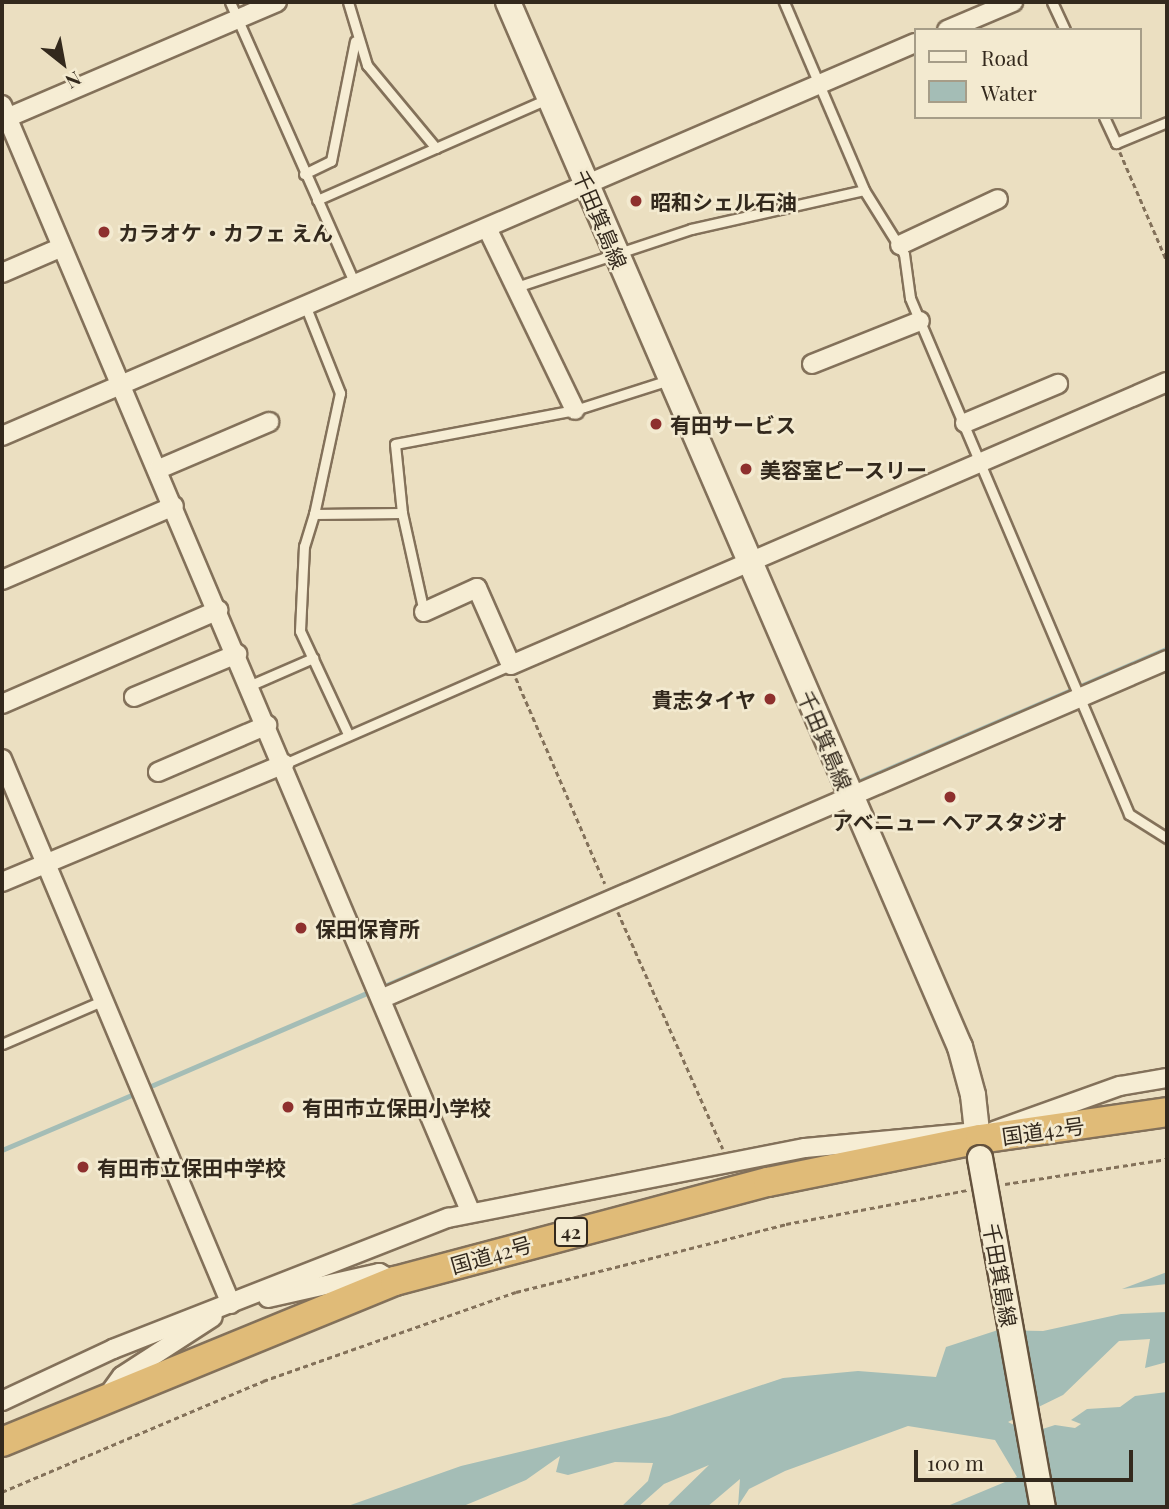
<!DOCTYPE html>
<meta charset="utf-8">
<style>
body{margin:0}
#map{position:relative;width:1169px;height:1509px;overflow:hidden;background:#ebdfc1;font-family:"Playfair Display","Noto Sans JP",serif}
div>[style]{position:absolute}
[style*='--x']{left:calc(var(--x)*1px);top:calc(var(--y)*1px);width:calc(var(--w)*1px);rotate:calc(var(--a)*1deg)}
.water>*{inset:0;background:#a4bdb6}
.stream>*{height:4.5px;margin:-2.25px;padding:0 2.25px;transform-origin:2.25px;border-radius:2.25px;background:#a4bdb6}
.path>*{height:2.5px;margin-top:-1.25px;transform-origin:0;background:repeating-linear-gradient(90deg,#83715a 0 5px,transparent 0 8.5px)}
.roads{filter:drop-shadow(2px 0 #83715a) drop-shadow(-2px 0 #83715a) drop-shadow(0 2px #83715a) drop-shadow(0 -2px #83715a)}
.service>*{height:9px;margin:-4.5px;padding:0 4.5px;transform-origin:4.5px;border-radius:4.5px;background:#f6edd4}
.minor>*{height:18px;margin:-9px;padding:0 9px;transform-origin:9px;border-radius:9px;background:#f6edd4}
.secondary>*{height:24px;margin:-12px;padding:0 12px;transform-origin:12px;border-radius:12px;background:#f6edd4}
.trunk>*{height:28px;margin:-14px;padding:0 14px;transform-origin:14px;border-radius:14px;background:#e0bb78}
.bridges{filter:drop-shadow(2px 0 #64523d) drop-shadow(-2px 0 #64523d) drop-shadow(0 2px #64523d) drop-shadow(0 -2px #64523d)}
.secondary-bridge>*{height:24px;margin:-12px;padding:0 12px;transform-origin:12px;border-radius:12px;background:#f6edd4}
.dots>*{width:19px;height:19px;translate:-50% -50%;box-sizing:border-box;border:4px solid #f3ead0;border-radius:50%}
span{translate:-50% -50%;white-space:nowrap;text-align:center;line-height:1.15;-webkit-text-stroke:5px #f3ead0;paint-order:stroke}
.shield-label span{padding:2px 5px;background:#f3ead0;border:2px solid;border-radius:5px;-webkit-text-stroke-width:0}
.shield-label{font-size:19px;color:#33291d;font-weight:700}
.poi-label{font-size:21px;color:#33291d;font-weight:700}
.left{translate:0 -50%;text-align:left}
.right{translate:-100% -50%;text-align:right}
.street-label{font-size:21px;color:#33291d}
.frame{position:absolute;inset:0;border:4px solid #33291d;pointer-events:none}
.legend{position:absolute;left:914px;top:28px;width:228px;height:91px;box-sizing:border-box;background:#f3ead0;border:2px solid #a69d88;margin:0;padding:9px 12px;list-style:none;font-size:21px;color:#33291d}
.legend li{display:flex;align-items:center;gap:14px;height:35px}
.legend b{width:35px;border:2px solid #a69d88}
.north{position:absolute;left:28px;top:28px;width:70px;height:70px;-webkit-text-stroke:5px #f3ead0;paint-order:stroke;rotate:149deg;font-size:19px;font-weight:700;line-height:28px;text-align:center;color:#33291d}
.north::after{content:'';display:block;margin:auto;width:24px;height:32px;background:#33291d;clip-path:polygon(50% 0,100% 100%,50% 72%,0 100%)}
.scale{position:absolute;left:914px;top:1450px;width:219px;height:32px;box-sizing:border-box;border:4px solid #33291d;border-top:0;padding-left:9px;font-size:21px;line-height:24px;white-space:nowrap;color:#33291d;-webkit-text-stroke:5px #f3ead0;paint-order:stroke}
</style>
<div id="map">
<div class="water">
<div style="clip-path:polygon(1167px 1272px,1167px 1284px,1122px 1289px)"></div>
<div style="clip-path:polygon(1167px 1312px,1167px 1362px,1145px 1368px,1150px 1339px,1119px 1341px,1063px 1395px,1008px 1422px,1030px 1433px,1055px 1425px,1075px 1428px,1081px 1424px,1071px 1420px,1087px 1409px,1120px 1407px,1135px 1396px,1167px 1392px,1167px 1507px,945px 1507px,1017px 1477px,995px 1440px,908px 1426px,785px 1471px,749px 1489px,738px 1506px,740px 1479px,707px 1507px,666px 1507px,709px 1465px,664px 1484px,638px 1507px,621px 1507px,648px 1481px,653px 1463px,615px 1462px,568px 1475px,556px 1472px,560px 1456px,526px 1480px,461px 1507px,345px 1507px,461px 1466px,669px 1416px,783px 1378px,858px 1371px,936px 1377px,946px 1347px,998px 1330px,1043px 1331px,1121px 1314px)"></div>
</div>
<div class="stream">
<div style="--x:860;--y:781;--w:334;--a:-23.3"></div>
<div style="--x:382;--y:987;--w:469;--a:-23.1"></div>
<div style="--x:144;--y:1089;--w:250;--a:-23.3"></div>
<div style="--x:2;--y:1150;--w:146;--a:-23"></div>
</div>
<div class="path">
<div style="--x:1120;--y:152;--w:119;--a:66.7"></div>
<div style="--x:516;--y:678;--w:224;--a:66.6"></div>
<div style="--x:618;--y:912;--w:259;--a:66.1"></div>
<div style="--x:1005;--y:1184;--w:164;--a:-8.8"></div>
<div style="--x:2;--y:1492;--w:284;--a:-23"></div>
<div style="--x:263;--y:1381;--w:268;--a:-19.4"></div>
<div style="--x:516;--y:1292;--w:278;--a:-14.1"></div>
<div style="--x:786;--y:1224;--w:184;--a:-10.6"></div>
</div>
<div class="roads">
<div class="service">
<div style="--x:230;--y:2;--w:308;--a:66.1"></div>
<div style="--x:348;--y:2;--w:66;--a:73.2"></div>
<div style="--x:367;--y:65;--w:108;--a:50.3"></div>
<div style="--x:784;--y:2;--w:204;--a:66.9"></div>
<div style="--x:864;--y:190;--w:75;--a:58"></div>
<div style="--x:904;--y:254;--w:44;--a:82.2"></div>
<div style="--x:910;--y:298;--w:561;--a:67"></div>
<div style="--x:1129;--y:814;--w:45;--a:32.3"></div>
<div style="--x:1052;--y:2;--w:31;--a:65"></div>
<div style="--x:1104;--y:117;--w:29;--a:65"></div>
<div style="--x:1116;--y:143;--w:55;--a:-22.4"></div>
<div style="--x:304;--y:174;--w:30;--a:-26"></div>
<div style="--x:331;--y:161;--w:122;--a:-78.7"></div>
<div style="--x:317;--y:200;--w:253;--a:-23.7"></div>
<div style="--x:516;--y:287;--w:184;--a:-18.3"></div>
<div style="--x:691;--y:229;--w:177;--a:-12.7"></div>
<div style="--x:305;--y:305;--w:95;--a:68.3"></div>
<div style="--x:340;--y:393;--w:124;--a:102.1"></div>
<div style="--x:314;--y:514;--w:88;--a:-0.7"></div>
<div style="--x:402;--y:513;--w:69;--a:-95.8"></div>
<div style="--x:395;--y:444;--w:183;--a:-10.7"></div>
<div style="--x:575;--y:410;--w:99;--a:-17.7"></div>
<div style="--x:402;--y:513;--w:101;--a:77.5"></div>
<div style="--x:314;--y:514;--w:34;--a:107"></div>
<div style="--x:304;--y:546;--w:85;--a:92.7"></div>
<div style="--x:300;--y:631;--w:114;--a:65"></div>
<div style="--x:251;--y:685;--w:68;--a:-23.5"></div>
<div style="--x:284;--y:764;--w:248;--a:-23.6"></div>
<div style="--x:2;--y:1044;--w:111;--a:-23.3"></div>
</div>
<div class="minor">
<div style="--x:947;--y:30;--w:72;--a:-23"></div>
<div style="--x:2;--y:105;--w:1203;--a:67.06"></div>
<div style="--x:2;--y:120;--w:299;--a:-23.2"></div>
<div style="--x:487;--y:228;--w:202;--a:64.2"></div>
<div style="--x:900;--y:245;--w:108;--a:-25.1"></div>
<div style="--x:2;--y:273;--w:65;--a:-23.4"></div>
<div style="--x:812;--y:364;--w:116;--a:-21.7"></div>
<div style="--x:965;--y:423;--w:101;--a:-22.8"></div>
<div style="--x:2;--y:436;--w:994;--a:-23.29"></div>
<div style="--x:159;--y:469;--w:120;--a:-23.1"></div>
<div style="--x:2;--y:580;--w:187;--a:-23.3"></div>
<div style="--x:424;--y:612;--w:58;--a:-24.4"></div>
<div style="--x:477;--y:588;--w:84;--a:66.2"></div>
<div style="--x:511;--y:665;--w:714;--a:-23.34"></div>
<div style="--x:134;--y:697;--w:112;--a:-22.7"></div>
<div style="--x:2;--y:704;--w:236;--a:-23.5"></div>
<div style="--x:2;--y:759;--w:591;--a:67.21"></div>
<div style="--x:158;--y:772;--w:119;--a:-23.3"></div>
<div style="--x:2;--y:882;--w:306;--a:-22.7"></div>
<div style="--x:383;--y:998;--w:854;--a:-23.32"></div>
<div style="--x:994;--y:1131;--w:134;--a:-19.7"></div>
<div style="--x:1120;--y:1086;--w:48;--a:-9.7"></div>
<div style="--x:268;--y:1298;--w:114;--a:-12.7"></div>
<div style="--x:379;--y:1273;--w:18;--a:27"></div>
<div style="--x:106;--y:1398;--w:27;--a:-54"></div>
<div style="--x:122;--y:1376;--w:108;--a:-33"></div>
<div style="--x:2;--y:1401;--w:123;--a:-25.1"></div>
<div style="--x:113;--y:1349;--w:360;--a:-21.4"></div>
<div style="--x:448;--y:1218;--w:364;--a:-11.1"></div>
<div style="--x:805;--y:1148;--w:175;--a:-5.3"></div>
</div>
<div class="secondary">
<div style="--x:508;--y:2;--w:1139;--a:66.61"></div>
<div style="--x:960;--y:1047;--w:50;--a:74.8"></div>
<div style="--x:973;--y:1095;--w:63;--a:83.7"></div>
</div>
<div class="trunk">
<div style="--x:2;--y:1442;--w:425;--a:-22.3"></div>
<div style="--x:395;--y:1281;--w:386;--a:-14.9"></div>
<div style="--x:768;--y:1182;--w:216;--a:-11.5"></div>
<div style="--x:980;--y:1139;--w:189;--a:-8.2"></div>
</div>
</div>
<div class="bridges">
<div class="secondary-bridge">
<div style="--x:980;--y:1158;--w:355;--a:79.8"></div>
</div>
</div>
<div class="dots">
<div style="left:636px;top:201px;background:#8e302e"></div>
<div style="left:104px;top:232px;background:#8e302e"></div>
<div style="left:656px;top:424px;background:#8e302e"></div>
<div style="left:746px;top:469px;background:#8e302e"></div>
<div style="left:770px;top:699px;background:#8e302e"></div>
<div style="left:950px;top:797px;background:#8e302e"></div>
<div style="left:301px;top:928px;background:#8e302e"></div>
<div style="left:288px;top:1107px;background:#8e302e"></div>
<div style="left:83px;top:1167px;background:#8e302e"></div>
</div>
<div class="shield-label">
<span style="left:571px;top:1232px">42</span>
</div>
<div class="poi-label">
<span class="left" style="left:650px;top:201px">昭和シェル石油</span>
<span class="left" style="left:118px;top:232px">カラオケ・カフェ えん</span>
<span class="left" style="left:670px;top:424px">有田サービス</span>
<span class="left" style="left:760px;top:469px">美容室ピースリー</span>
<span class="right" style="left:756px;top:699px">貴志タイヤ</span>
<span style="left:950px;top:821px">アベニュー ヘアスタジオ</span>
<span class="left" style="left:315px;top:928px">保田保育所</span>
<span class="left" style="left:302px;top:1107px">有田市立保田小学校</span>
<span class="left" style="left:97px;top:1167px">有田市立保田中学校</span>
</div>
<div class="street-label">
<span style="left:601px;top:219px;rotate:67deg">千田箕島線</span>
<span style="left:826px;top:740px;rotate:67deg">千田箕島線</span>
<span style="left:1043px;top:1130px;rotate:-8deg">国道42号</span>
<span style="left:491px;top:1254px;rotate:-16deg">国道42号</span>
<span style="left:1001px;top:1275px;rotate:80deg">千田箕島線</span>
</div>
<div class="frame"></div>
<ul class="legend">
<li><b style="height:9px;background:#f6edd4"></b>Road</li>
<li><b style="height:19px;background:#a4bdb6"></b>Water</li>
</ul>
<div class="north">N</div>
<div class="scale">100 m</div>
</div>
